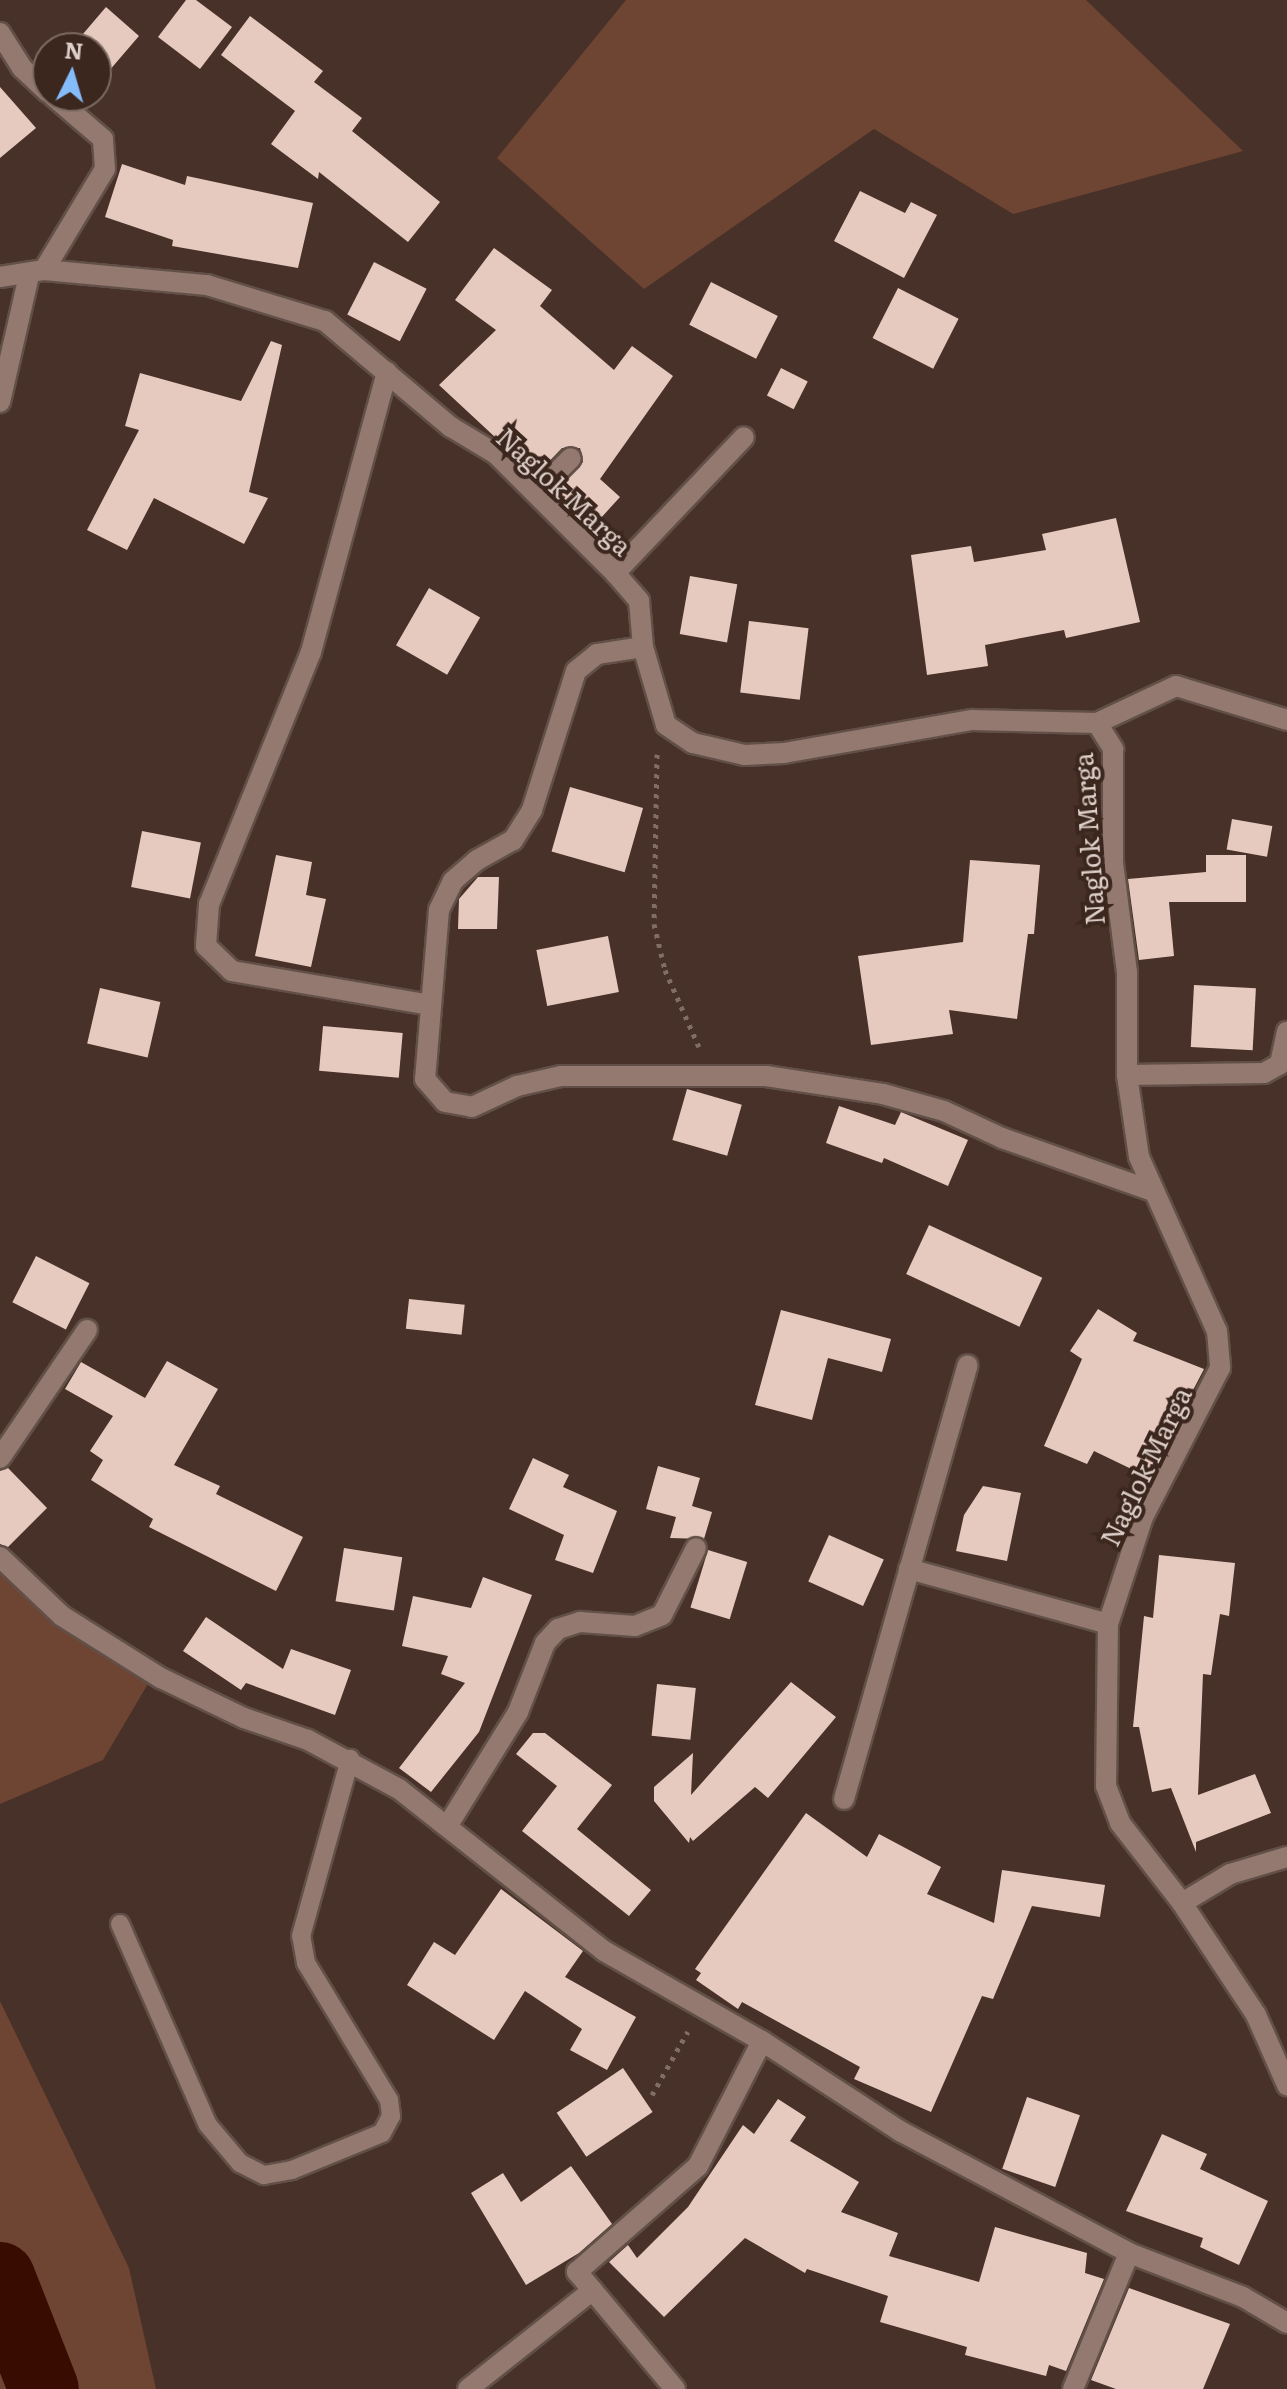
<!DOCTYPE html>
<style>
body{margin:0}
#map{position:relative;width:1287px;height:2389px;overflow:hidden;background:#473128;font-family:Literata,serif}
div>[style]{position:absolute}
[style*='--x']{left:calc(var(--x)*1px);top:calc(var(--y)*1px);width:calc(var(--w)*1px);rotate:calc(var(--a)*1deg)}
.green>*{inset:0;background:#6e4433}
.river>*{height:70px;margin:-35px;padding:0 35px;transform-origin:35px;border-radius:35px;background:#380c00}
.building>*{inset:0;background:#e7cabf;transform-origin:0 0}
.path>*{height:5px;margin-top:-2.5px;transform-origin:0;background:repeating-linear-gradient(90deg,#806d65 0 4px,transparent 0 10px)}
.roads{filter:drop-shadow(2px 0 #625048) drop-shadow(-2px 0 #625048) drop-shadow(0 2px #625048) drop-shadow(0 -2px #625048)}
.lane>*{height:18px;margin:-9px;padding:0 9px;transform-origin:9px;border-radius:9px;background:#93796f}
.street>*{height:20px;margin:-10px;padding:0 10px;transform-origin:10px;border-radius:10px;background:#93796f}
span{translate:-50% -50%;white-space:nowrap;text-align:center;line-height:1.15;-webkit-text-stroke:8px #3c271e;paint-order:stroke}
.street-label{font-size:26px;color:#ddcfc9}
.north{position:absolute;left:32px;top:32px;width:80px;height:80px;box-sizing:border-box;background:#3c271e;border:2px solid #7c6a62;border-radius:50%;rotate:5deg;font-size:22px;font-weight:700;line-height:32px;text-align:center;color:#ddcfc9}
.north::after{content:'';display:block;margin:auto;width:28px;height:36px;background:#85bbfb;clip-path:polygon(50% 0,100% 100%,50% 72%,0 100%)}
</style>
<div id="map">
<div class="green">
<div style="clip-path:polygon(626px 0,1086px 0,1243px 151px,1013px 214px,874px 129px,644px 289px,497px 158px)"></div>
<div style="clip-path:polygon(0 1572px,152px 1677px,103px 1760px,0 1804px)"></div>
<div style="clip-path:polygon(0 2001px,129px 2268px,156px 2389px,0 2389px)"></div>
</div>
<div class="river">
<div style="--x:0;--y:2277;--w:120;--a:68.6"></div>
</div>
<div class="building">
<div style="clip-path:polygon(186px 0,196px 0,232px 27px,200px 69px,158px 37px)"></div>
<div style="clip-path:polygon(106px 7px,139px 36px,96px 86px,96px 48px,71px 48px)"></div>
<div style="clip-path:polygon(250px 16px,323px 71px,314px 82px,362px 118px,352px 131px,440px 202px,408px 242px,319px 172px,318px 179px,271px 144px,295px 111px,221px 55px)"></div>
<div style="clip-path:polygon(0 87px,36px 128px,0 158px)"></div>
<div style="clip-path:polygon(122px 164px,185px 185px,187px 176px,313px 203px,298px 268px,172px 246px,173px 240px,105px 217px)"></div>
<div style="clip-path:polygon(860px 191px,905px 213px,911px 202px,937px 215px,904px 278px,834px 241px)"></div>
<div style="clip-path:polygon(494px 248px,552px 290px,540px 306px,614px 370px,632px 346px,673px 376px,600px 479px,620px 497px,590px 530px,554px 494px,583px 462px,580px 448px,562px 448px,536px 475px,439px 385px,496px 330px,455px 300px)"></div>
<div style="left:374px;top:262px;width:59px;height:59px;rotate:27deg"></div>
<div style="left:711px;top:282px;width:75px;height:48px;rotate:27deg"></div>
<div style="left:898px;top:288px;width:68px;height:56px;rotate:27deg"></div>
<div style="clip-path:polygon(271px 341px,282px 345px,249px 492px,268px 498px,244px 544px,154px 498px,127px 550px,87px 530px,139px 430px,125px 426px,140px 373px,241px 401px)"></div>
<div style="left:781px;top:368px;width:30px;height:31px;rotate:27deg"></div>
<div style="clip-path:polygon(1116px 518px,1140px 622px,1066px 638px,1064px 630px,985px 645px,988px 666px,927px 675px,911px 555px,971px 546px,974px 562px,1046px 550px,1042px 534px)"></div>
<div style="left:690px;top:576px;width:48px;height:59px;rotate:10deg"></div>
<div style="left:429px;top:588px;width:59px;height:66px;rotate:30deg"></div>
<div style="left:749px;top:621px;width:60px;height:72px;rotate:7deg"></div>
<div style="left:570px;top:787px;width:76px;height:67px;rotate:16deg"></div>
<div style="left:1232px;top:819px;width:41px;height:31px;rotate:10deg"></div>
<div style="left:142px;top:831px;width:60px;height:57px;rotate:11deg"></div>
<div style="clip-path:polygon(276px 855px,312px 862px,306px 895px,326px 899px,311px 967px,255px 956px)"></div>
<div style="clip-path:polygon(1206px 855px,1246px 855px,1246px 902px,1169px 902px,1174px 956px,1139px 960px,1128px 879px,1206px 872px)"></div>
<div style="clip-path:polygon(970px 860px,1040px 865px,1034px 934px,1028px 934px,1017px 1019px,949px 1010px,953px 1034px,871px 1045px,858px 956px,963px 942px)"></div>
<div style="clip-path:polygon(478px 877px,499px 877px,497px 929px,458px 929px,459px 899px)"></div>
<div style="left:608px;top:936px;width:57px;height:73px;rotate:79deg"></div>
<div style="left:1194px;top:985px;width:62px;height:62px;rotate:3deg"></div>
<div style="left:100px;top:988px;width:62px;height:57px;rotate:13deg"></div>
<div style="left:323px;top:1026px;width:80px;height:45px;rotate:5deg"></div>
<div style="left:687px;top:1089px;width:57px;height:53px;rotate:16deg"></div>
<div style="clip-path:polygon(839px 1106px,895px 1125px,901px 1112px,968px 1140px,948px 1186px,884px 1158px,882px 1163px,826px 1143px)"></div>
<div style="left:929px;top:1225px;width:125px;height:54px;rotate:25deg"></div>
<div style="left:36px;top:1256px;width:60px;height:52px;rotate:27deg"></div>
<div style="left:409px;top:1299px;width:56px;height:30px;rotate:6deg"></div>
<div style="clip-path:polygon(1098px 1309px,1137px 1333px,1133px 1341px,1204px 1369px,1148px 1477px,1094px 1451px,1087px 1464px,1044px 1446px,1082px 1359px,1070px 1351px)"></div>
<div style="clip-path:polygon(781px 1310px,891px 1339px,882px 1372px,828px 1358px,812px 1420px,755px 1405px)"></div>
<div style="clip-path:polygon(167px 1361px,218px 1389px,174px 1465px,220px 1486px,216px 1494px,303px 1537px,276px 1591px,149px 1527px,153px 1519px,91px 1480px,103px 1460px,90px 1451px,113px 1416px,65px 1389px,81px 1362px,145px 1398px)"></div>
<div style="clip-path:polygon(533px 1458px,569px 1475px,563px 1487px,617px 1511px,593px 1573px,555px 1560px,564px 1535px,509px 1509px)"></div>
<div style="clip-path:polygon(658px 1466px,700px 1478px,692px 1506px,712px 1512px,704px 1539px,670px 1538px,676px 1517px,646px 1509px)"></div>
<div style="clip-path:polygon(8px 1468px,47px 1508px,8px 1547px,0 1544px,0 1471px)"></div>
<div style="clip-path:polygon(983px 1486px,1021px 1493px,1007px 1561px,956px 1551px,964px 1515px)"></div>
<div style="left:829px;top:1535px;width:60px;height:51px;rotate:24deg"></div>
<div style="left:344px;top:1548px;width:59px;height:54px;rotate:9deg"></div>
<div style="left:708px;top:1550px;width:41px;height:60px;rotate:17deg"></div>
<div style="clip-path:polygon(1159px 1555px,1235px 1563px,1229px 1616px,1220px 1614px,1211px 1675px,1203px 1674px,1198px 1795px,1255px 1774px,1271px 1813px,1196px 1842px,1196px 1852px,1171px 1788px,1152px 1792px,1139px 1727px,1133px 1727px,1144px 1616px,1153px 1618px)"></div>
<div style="clip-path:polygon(483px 1577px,532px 1595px,479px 1732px,431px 1792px,399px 1768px,465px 1683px,441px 1674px,448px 1656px,402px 1646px,413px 1596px,471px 1608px)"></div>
<div style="clip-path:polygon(206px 1617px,283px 1669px,291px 1649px,351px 1670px,335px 1715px,246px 1683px,241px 1690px,183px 1651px)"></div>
<div style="clip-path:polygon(791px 1682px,836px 1717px,768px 1798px,755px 1787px,693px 1841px,690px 1837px,689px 1843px,654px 1801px,654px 1787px,693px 1753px,691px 1795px)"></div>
<div style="left:657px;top:1684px;width:39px;height:52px;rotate:6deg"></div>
<div style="clip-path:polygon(533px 1733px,545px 1733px,612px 1785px,577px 1829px,651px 1890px,629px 1916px,522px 1831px,557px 1786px,516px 1754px)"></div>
<div style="clip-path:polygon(806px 1813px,867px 1857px,879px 1834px,941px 1867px,927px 1894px,994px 1923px,1002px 1870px,1105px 1885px,1100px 1917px,1032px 1906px,993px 1999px,982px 1996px,931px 2112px,854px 2079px,860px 2067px,742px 2002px,738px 2009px,696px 1980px,701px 1973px,695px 1969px)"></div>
<div style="clip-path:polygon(501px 1889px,583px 1951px,565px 1977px,636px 2017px,607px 2070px,570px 2050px,582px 2029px,525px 1991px,494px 2040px,407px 1985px,434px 1942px,455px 1955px)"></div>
<div style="left:623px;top:2068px;width:53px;height:80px;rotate:56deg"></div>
<div style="left:1027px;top:2097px;width:56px;height:76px;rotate:19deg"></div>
<div style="clip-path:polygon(778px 2099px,806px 2117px,790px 2141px,859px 2182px,841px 2212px,898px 2233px,889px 2256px,979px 2282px,995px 2227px,1087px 2253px,1085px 2273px,1104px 2279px,1066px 2371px,1049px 2365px,1046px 2376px,965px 2355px,967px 2347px,880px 2322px,888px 2296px,807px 2269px,805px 2273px,745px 2238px,664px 2317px,609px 2262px,628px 2245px,637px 2258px,688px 2207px,743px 2125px,754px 2134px)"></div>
<div style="clip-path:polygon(1162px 2134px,1207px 2154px,1200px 2169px,1268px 2201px,1239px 2265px,1200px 2247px,1203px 2238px,1126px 2211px)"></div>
<div style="clip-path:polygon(571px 2166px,612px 2224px,579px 2253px,526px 2285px,471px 2193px,503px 2173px,521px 2202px)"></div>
<div style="clip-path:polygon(1129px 2288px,1230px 2324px,1203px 2389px,1116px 2389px,1091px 2380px)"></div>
</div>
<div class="path">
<div style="--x:657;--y:754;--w:170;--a:91"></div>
<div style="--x:654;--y:924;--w:47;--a:76.6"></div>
<div style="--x:665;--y:970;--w:84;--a:66.2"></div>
<div style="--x:652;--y:2095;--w:73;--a:-60.6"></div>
</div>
<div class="roads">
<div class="lane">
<div style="--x:120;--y:1924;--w:219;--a:66.4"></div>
<div style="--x:208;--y:2125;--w:50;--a:49.9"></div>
<div style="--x:240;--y:2163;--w:27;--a:27"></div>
<div style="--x:264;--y:2175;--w:28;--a:-10"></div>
<div style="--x:292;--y:2170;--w:97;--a:-22.3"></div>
<div style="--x:382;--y:2133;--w:19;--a:-62"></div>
<div style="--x:391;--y:2116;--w:16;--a:-97"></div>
<div style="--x:389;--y:2100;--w:160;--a:-121.2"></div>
<div style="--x:306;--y:1963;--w:27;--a:-100"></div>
<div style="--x:301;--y:1936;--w:184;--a:-74.5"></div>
</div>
<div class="street">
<div style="--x:0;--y:33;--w:41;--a:57.8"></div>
<div style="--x:22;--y:68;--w:35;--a:43"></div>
<div style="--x:44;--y:270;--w:118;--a:-58.9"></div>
<div style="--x:105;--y:169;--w:30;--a:-94"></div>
<div style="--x:103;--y:139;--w:66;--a:-139.3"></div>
<div style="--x:0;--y:277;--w:45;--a:-9"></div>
<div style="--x:44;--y:270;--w:164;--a:5.3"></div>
<div style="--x:207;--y:285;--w:123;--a:17"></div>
<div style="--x:325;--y:321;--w:165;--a:40.1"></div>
<div style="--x:451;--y:427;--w:52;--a:31"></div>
<div style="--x:496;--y:454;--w:168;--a:45"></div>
<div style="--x:615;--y:573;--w:37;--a:49"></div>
<div style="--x:639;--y:601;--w:46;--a:85"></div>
<div style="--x:643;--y:647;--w:81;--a:73.6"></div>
<div style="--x:666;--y:725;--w:32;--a:34"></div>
<div style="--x:693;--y:743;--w:53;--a:13"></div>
<div style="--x:745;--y:755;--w:39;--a:-3"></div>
<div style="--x:784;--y:753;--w:191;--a:-10"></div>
<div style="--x:972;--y:720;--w:125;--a:1.4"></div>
<div style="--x:1097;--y:723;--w:31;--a:58"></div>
<div style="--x:1113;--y:749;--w:114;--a:90"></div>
<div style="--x:1113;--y:863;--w:110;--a:82.7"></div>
<div style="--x:1127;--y:972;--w:103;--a:90"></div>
<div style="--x:1127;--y:1075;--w:83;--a:81.7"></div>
<div style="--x:1139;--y:1157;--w:191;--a:65.9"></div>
<div style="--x:1217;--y:1331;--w:37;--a:85"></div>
<div style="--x:1220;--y:1368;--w:168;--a:117.3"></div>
<div style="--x:1143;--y:1517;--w:113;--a:108.1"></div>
<div style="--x:1108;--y:1624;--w:162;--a:90.7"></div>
<div style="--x:1106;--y:1786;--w:40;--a:69"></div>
<div style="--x:1120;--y:1823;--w:101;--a:52.2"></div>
<div style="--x:1182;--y:1903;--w:134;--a:56.5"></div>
<div style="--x:1256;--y:2015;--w:77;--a:66.1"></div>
<div style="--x:387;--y:372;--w:290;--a:105.2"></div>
<div style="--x:311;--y:652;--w:272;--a:112"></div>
<div style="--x:209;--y:904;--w:42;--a:94.1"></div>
<div style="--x:206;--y:946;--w:36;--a:44"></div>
<div style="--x:232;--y:971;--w:201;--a:9.7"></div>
<div style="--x:0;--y:402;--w:130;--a:-77.1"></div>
<div style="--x:536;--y:493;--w:49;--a:-45"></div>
<div style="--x:615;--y:573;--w:187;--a:-46.5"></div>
<div style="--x:643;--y:647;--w:47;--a:171.3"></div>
<div style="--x:597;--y:654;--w:27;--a:141"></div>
<div style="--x:576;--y:671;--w:146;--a:107.6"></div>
<div style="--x:532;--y:810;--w:36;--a:122"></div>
<div style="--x:513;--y:840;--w:41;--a:150.9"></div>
<div style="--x:477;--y:860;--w:32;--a:139"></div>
<div style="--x:453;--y:881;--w:32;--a:116"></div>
<div style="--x:439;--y:910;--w:170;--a:94.7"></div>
<div style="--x:425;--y:1079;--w:30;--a:49"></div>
<div style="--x:445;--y:1102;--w:27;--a:10"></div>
<div style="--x:472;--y:1107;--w:50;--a:-25"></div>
<div style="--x:517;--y:1086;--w:45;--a:-12.8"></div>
<div style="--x:561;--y:1076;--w:205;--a:0"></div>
<div style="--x:766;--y:1076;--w:118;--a:8.7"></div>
<div style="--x:883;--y:1094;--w:63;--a:15.6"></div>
<div style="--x:944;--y:1111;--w:64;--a:25"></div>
<div style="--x:1002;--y:1138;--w:157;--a:19.4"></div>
<div style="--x:1097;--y:723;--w:87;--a:-25.1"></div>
<div style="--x:1176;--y:686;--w:116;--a:17"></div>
<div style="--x:1127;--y:1075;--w:137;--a:-0.8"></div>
<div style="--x:1264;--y:1073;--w:18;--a:-29"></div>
<div style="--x:1280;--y:1064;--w:33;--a:-78"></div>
<div style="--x:0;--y:1458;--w:155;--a:-55.8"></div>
<div style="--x:0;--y:1557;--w:86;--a:43.6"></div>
<div style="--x:62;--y:1616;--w:117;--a:32.1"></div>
<div style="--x:161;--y:1678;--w:92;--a:25.7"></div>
<div style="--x:244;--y:1718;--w:68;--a:19"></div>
<div style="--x:308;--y:1740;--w:103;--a:28.3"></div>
<div style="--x:399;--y:1789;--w:261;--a:38.3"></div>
<div style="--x:604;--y:1951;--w:182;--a:29.7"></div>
<div style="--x:762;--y:2041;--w:165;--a:33.1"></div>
<div style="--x:900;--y:2131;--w:259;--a:28"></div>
<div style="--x:1129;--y:2253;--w:122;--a:21.1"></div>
<div style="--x:1243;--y:2297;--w:51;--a:30.6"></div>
<div style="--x:909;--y:1569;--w:206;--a:15.4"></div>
<div style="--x:844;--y:1799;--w:451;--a:-74.1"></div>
<div style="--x:448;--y:1825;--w:133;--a:-58.2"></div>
<div style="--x:518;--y:1712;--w:74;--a:-68.6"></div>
<div style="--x:545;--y:1643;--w:19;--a:-47"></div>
<div style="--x:558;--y:1629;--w:23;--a:-18"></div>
<div style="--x:580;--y:1622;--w:55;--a:4.2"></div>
<div style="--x:635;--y:1626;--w:29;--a:-22"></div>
<div style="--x:662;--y:1615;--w:75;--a:-63.1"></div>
<div style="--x:1182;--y:1903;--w:56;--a:-31.1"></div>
<div style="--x:1230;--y:1874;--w:59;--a:-16.6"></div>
<div style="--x:468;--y:2389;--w:159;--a:-38.4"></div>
<div style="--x:675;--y:2389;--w:153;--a:-129.9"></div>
<div style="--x:577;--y:2272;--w:161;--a:-41.2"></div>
<div style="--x:698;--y:2166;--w:140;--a:-62.9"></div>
<div style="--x:1073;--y:2389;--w:147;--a:-67.6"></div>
</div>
</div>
<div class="street-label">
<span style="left:565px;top:491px;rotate:43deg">Naglok Marga</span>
<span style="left:1088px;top:839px;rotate:-94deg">Naglok Marga</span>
<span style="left:1145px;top:1466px;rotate:-64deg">Naglok Marga</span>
</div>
<div class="north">N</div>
</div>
